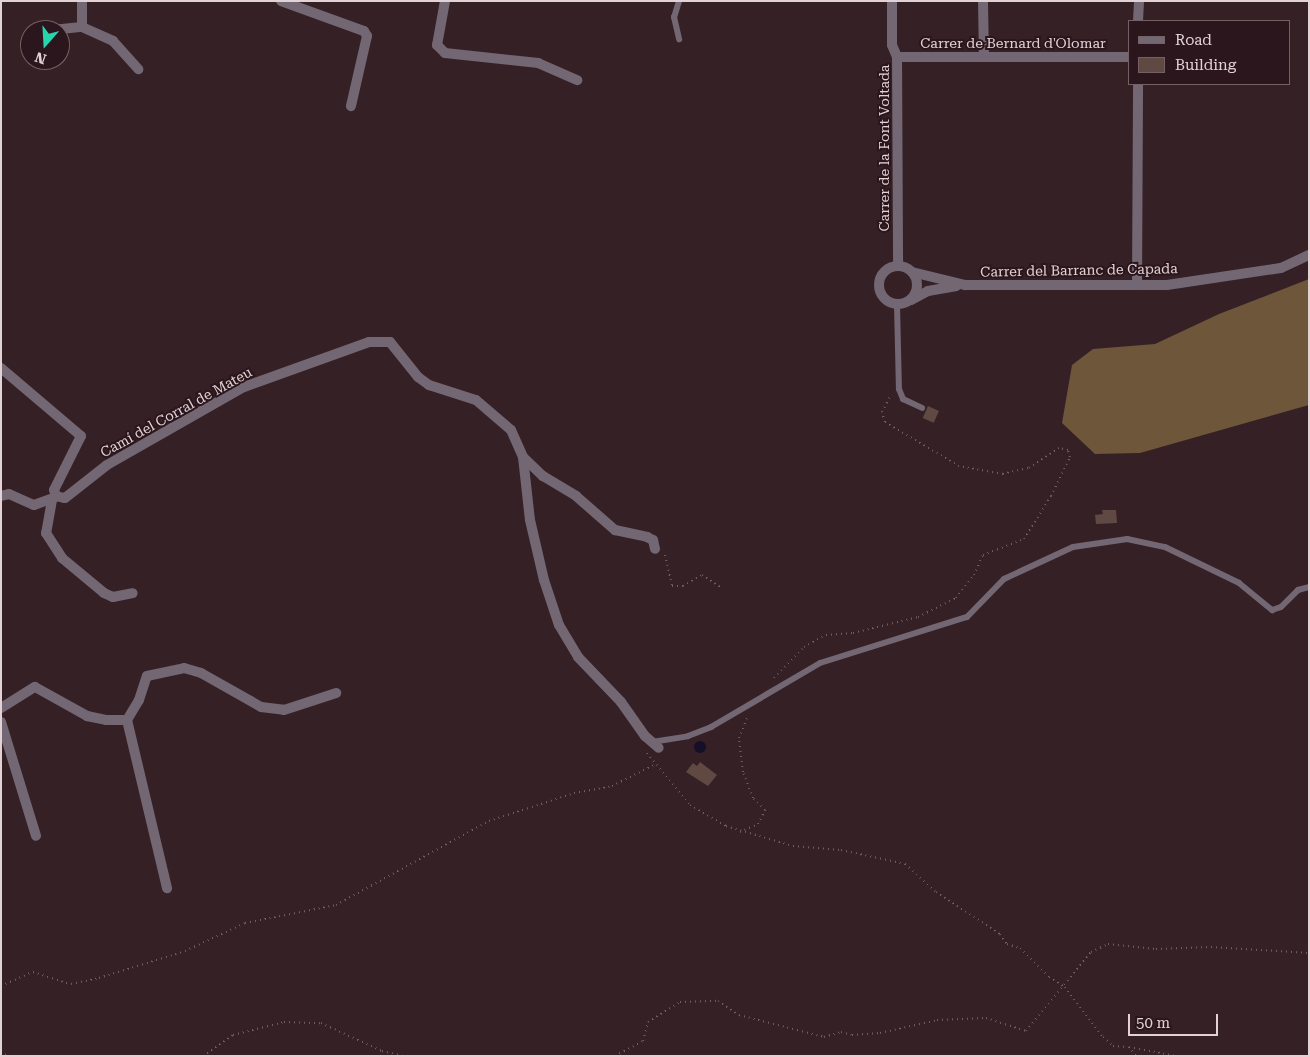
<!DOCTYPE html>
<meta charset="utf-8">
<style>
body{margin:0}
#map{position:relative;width:1310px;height:1057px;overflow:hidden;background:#352026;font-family:"Roboto Serif",serif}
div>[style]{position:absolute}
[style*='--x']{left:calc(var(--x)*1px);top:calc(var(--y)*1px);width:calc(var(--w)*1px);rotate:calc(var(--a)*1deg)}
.forest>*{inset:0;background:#6d563a}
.water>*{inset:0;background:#160f29}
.round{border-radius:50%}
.building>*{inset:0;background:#614943;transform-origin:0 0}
.path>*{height:2px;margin-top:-1px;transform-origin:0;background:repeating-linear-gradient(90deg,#715e63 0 1px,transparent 0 5px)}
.service>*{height:6px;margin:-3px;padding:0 3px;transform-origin:3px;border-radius:3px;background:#736773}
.minor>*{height:10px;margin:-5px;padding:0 5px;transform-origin:5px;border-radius:5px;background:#736773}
.minor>.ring{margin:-5px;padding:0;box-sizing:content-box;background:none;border:10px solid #736773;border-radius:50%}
span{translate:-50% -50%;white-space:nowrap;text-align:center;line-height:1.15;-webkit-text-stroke:4px #2a161c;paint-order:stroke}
.street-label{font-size:14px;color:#e1d2d6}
.frame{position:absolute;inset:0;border:2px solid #e1d2d6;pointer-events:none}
.legend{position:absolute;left:1128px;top:20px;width:162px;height:65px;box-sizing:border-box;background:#2a161c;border:1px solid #736166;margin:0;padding:6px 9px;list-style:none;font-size:15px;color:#e1d2d6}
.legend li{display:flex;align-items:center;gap:10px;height:25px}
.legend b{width:25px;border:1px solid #736166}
.north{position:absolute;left:20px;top:20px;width:50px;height:50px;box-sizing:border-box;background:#2a161c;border:1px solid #736166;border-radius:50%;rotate:199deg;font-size:14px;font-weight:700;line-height:20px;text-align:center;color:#e1d2d6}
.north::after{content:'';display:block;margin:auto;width:18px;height:22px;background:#24d5af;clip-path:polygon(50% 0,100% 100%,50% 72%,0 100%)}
.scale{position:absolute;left:1128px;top:1014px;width:90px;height:22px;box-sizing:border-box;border:2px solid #e1d2d6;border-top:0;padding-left:6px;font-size:15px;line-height:18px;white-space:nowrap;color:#e1d2d6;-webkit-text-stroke:4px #2a161c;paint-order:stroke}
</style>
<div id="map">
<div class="forest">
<div style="clip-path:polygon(1309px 279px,1309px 405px,1140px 453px,1095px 454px,1062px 423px,1072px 365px,1093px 349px,1155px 344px,1219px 314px)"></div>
</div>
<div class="water">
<div class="round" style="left:694px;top:741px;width:12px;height:12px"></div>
</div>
<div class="building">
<div style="left:928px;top:406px;width:12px;height:13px;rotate:24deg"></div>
<div style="clip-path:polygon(1102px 510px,1116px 510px,1117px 523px,1096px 524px,1095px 515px,1103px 514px)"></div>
<div style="clip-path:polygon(700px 762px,717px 775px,708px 786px,686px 772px,693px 763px,697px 766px)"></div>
</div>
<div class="path">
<div style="--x:665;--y:555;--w:32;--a:77"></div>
<div style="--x:672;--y:586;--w:11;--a:0"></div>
<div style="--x:683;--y:586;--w:22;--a:-30"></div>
<div style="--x:702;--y:575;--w:24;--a:33"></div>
<div style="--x:774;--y:678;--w:43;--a:-45.9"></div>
<div style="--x:804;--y:647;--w:25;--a:-29"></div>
<div style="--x:826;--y:635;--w:27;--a:-4"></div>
<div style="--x:853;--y:633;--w:67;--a:-13.8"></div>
<div style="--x:918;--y:617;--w:42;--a:-26.6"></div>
<div style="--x:956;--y:598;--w:29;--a:-52"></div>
<div style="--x:974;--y:575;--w:22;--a:-66"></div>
<div style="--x:983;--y:555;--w:44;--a:-21.3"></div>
<div style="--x:1024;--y:539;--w:51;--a:-57.9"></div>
<div style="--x:1051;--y:496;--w:43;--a:-64"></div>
<div style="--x:1070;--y:457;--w:7;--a:-106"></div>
<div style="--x:1068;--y:450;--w:9;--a:-167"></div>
<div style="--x:1059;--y:448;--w:37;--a:147"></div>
<div style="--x:1028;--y:468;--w:26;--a:167"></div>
<div style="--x:1003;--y:474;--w:45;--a:-169.7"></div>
<div style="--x:959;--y:466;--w:86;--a:-149.3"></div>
<div style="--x:885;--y:422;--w:10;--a:-107"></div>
<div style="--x:882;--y:412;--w:20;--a:-63"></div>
<div style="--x:647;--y:753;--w:67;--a:50.4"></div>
<div style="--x:690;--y:805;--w:42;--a:30.3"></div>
<div style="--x:726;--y:826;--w:70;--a:16.6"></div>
<div style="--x:793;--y:846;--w:48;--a:4.8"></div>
<div style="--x:841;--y:850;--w:66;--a:12.3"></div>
<div style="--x:905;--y:864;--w:42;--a:42.1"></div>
<div style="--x:936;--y:892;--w:77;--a:33.3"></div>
<div style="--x:1000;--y:934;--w:12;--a:55"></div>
<div style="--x:1007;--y:944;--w:14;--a:17"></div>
<div style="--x:1020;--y:948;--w:41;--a:45"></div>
<div style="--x:1049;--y:977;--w:19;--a:32"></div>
<div style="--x:1065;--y:987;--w:63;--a:52.8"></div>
<div style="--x:1103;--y:1037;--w:13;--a:42"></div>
<div style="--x:1113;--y:1046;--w:15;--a:4"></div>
<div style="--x:1128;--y:1047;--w:13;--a:45"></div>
<div style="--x:740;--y:832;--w:20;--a:-24"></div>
<div style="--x:758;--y:824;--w:16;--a:-63"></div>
<div style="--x:765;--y:810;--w:17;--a:-135"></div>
<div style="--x:753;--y:798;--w:28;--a:-111"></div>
<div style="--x:743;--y:772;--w:34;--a:-97"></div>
<div style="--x:739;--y:738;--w:24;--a:-68"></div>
<div style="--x:1;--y:986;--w:35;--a:-24"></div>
<div style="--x:33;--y:972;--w:40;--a:18"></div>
<div style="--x:71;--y:984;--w:29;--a:-12"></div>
<div style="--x:99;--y:978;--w:90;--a:-17.4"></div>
<div style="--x:185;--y:951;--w:66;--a:-25"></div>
<div style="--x:245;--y:923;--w:93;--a:-11.2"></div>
<div style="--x:336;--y:905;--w:175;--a:-28.8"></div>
<div style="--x:489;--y:821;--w:89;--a:-18.2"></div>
<div style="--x:574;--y:793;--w:39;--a:-10"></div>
<div style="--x:612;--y:786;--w:49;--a:-26.6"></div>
<div style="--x:1129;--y:1047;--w:48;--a:10.8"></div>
<div style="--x:1;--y:1051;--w:8;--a:40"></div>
<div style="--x:203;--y:1056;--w:37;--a:-35"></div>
<div style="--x:233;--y:1035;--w:53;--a:-14.3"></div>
<div style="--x:284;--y:1022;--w:37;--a:2"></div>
<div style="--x:321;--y:1023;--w:67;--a:24.7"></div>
<div style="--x:382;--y:1051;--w:23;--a:13"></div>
<div style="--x:615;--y:1056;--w:32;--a:-28"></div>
<div style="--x:643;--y:1041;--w:20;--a:-75"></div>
<div style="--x:648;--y:1022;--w:38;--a:-32"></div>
<div style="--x:680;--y:1002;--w:38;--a:-2"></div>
<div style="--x:718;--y:1001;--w:25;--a:34"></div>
<div style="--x:739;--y:1015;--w:88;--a:14.5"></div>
<div style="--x:824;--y:1037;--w:18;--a:-16"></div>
<div style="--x:841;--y:1032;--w:11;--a:15"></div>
<div style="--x:852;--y:1035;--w:28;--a:-4"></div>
<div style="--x:880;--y:1033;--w:58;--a:-12.8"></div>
<div style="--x:937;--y:1020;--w:49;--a:-2.3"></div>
<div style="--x:986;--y:1018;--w:42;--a:18"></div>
<div style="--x:1026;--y:1031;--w:102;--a:-50.6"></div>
<div style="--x:1091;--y:952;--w:19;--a:-25"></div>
<div style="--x:1108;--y:944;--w:48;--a:5.9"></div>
<div style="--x:1156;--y:949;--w:55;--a:-2.1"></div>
<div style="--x:1211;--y:947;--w:98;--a:3.5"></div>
</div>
<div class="service">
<div style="--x:679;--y:1;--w:17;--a:107"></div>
<div style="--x:674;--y:17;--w:23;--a:77"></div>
<div style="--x:897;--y:304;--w:85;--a:88.7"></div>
<div style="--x:899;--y:389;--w:11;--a:68"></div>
<div style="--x:903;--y:399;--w:21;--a:25"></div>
<div style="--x:652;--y:742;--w:36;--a:-9"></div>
<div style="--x:688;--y:736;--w:25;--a:-21"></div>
<div style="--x:711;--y:727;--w:126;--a:-30.4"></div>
<div style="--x:820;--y:663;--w:154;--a:-17.4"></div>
<div style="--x:967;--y:617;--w:53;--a:-45.8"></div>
<div style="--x:1004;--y:579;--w:76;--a:-24.9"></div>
<div style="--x:1073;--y:547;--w:55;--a:-8.4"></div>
<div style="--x:1127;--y:539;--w:39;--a:12"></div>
<div style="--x:1165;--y:547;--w:82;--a:25.9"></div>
<div style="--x:1239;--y:583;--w:43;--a:39.3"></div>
<div style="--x:1272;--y:610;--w:9;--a:-18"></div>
<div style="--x:1281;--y:607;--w:24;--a:-45"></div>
<div style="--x:1298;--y:590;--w:11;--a:-15"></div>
</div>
<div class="minor">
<div style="--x:281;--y:1;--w:88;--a:19.9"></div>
<div style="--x:364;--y:31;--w:6;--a:59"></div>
<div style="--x:367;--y:36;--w:72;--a:102.9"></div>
<div style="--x:445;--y:1;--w:45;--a:100.3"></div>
<div style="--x:437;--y:45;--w:11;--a:45"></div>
<div style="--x:445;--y:53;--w:94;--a:6.1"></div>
<div style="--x:538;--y:63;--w:43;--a:23.6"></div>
<div style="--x:892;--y:1;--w:44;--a:90"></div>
<div style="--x:892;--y:45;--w:13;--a:67"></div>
<div style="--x:897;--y:57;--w:209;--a:89.7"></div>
<div style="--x:983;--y:1;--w:56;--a:89"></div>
<div style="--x:1138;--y:21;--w:20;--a:-87"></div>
<div style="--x:82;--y:27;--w:34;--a:24"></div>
<div style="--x:113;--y:41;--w:38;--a:48"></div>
<div style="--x:52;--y:30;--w:30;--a:-6"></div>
<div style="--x:82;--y:27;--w:26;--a:-90"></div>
<div style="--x:897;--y:57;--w:232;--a:0"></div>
<div class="ring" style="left:879px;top:266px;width:28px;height:28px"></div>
<div style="--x:912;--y:272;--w:55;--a:13.8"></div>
<div style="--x:965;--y:285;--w:202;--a:0"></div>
<div style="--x:1167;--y:285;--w:115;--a:-8.5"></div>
<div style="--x:1281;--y:268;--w:31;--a:-25"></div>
<div style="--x:1137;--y:285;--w:201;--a:-89.7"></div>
<div style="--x:911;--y:300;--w:19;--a:-28"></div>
<div style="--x:928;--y:291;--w:29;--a:-10"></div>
<div style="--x:1;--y:368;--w:105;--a:40.4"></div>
<div style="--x:81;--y:436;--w:60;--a:116.6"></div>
<div style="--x:54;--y:490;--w:6;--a:72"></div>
<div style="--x:56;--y:496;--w:9;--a:13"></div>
<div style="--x:65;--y:498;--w:53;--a:-38.2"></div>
<div style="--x:107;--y:465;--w:158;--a:-29.7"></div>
<div style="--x:244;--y:387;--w:133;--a:-19.8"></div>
<div style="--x:369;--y:342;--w:21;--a:0"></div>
<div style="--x:390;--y:342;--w:45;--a:51.3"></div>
<div style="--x:418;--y:377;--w:14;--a:36"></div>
<div style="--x:429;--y:385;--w:49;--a:17.7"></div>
<div style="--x:476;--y:400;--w:46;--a:40.6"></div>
<div style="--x:511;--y:430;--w:30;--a:66"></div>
<div style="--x:523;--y:457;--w:63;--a:83.7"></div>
<div style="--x:530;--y:520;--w:62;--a:76.9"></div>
<div style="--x:544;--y:580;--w:47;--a:71.6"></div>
<div style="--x:559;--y:625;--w:37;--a:59"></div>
<div style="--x:578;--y:657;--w:62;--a:46.3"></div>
<div style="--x:621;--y:702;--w:42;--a:54.8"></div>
<div style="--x:645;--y:736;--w:18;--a:41"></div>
<div style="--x:523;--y:457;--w:28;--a:44"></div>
<div style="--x:543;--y:476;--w:39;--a:31"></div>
<div style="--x:576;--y:496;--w:52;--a:41.1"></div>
<div style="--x:615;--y:530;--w:33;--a:12"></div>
<div style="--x:647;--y:537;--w:7;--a:27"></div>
<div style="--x:653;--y:540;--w:9;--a:77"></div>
<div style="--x:1;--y:496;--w:8;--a:-14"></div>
<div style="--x:9;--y:494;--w:27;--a:24"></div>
<div style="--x:34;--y:505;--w:23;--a:-20"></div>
<div style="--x:52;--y:500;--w:34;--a:100"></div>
<div style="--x:46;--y:533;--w:30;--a:57"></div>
<div style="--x:62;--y:558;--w:55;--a:39.8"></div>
<div style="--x:104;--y:593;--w:10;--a:24"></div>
<div style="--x:113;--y:597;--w:20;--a:-11"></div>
<div style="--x:1;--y:708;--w:40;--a:-32"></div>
<div style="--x:35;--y:687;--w:60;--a:29.1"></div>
<div style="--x:87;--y:716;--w:19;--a:12"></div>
<div style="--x:106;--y:720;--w:21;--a:0"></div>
<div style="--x:127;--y:720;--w:23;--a:-59"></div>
<div style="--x:139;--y:700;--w:25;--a:-72"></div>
<div style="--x:147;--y:676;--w:38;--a:-12"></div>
<div style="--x:184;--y:668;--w:18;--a:16"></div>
<div style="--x:201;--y:673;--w:69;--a:29.5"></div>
<div style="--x:261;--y:707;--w:23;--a:7"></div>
<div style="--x:284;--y:710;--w:55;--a:-18.1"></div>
<div style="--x:127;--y:720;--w:173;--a:76.6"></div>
<div style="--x:1;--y:722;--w:119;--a:72.9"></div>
</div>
<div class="street-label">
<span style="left:1013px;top:43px">Carrer de Bernard d'Olomar</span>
<span style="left:884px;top:148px;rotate:-90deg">Carrer de la Font Voltada</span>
<span style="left:1079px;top:270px;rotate:-1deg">Carrer del Barranc de Capada</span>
<span style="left:176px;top:412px;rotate:-29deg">Camí del Corral de Mateu</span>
</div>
<div class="frame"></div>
<ul class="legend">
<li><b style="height:6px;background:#736773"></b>Road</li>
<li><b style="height:14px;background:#614943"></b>Building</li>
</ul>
<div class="north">N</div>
<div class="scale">50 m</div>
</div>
